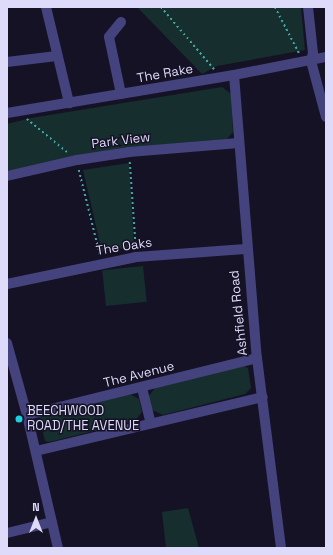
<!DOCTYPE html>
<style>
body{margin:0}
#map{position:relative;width:333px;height:555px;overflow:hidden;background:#151225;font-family:"Space Grotesk",sans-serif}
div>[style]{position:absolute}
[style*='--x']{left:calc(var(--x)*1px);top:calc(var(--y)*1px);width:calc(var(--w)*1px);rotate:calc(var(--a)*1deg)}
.green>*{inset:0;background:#162e2d;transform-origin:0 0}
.path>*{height:1.5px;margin-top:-0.75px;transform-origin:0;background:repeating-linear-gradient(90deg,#3faaa4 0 2px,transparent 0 5px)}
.minor>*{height:10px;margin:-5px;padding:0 5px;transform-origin:5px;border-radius:5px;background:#45437e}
.dots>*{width:11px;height:11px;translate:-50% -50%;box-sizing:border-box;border:2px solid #151225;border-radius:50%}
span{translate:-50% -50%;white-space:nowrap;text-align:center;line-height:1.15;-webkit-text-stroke:3px #151225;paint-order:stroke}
.street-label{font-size:13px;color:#dedafa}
.poi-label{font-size:13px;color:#dedafa}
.left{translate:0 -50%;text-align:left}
.frame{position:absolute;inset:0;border:8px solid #dedafa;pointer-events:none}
.north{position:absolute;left:16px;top:499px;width:40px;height:40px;-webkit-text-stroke:3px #151225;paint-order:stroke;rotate:0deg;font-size:11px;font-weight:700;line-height:16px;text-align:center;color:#dedafa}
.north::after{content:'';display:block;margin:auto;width:14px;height:18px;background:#dedafa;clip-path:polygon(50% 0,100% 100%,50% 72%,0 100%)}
</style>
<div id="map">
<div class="green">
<div style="clip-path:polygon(137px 7px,301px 7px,305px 50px,217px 66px,202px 74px)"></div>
<div style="clip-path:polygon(222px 87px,231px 94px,233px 132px,227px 139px,122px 148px,7px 171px,7px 124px,31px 118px)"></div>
<div style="clip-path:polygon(129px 163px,134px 246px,102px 252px,83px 170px)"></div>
<div style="left:143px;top:266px;width:36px;height:41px;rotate:84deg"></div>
<div style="clip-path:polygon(244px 366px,248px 368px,251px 388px,245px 394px,163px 415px,152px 410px,148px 397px,155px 388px)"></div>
<div style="clip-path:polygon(130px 394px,139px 399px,142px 412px,135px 421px,49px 442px,45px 441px,39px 417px)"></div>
<div style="clip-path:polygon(188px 508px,199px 548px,166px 548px,162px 512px)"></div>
</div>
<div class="path">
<div style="--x:161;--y:7;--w:82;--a:49.5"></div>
<div style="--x:275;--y:7;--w:52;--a:62.4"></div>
<div style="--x:27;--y:119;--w:52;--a:39.5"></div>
<div style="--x:130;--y:162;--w:86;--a:86"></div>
<div style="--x:79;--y:170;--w:88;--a:76.1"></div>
</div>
<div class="minor">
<div style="--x:46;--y:7;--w:99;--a:76.5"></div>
<div style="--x:308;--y:7;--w:46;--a:83.8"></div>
<div style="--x:313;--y:53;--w:8;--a:104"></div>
<div style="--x:311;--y:61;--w:58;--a:75"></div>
<div style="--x:121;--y:22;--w:19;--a:129"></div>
<div style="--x:109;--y:37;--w:58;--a:78.1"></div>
<div style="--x:7;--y:62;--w:50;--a:-6.8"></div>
<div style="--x:234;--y:75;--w:284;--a:85.4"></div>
<div style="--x:257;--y:358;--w:192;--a:82.8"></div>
<div style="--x:7;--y:113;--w:230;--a:-9.5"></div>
<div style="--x:234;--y:75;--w:94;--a:-11.1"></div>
<div style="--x:7;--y:176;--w:72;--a:-12.9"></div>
<div style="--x:77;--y:160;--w:53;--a:-8.7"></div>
<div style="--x:129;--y:152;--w:110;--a:-4.7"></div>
<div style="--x:7;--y:284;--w:132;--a:-11.8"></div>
<div style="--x:136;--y:257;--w:110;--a:-4.2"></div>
<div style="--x:7;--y:343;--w:75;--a:74.5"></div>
<div style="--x:27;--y:415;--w:137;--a:76.9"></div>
<div style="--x:142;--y:388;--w:36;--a:76"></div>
<div style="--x:27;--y:415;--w:237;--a:-13.9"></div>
<div style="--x:36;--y:451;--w:233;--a:-13.4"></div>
<div style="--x:7;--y:533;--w:46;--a:-13.7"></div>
</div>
<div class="dots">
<div style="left:19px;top:419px;background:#1ecfe3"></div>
</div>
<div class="street-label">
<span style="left:165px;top:74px;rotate:-10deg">The Rake</span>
<span style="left:121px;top:141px;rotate:-7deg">Park View</span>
<span style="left:124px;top:247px;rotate:-9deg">The Oaks</span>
<span style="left:239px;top:313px;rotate:-96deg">Ashfield Road</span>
<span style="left:139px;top:375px;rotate:-14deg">The Avenue</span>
</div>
<div class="poi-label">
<span class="left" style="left:27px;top:419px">BEECHWOOD<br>ROAD/THE AVENUE</span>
</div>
<div class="frame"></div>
<div class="north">N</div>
</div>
